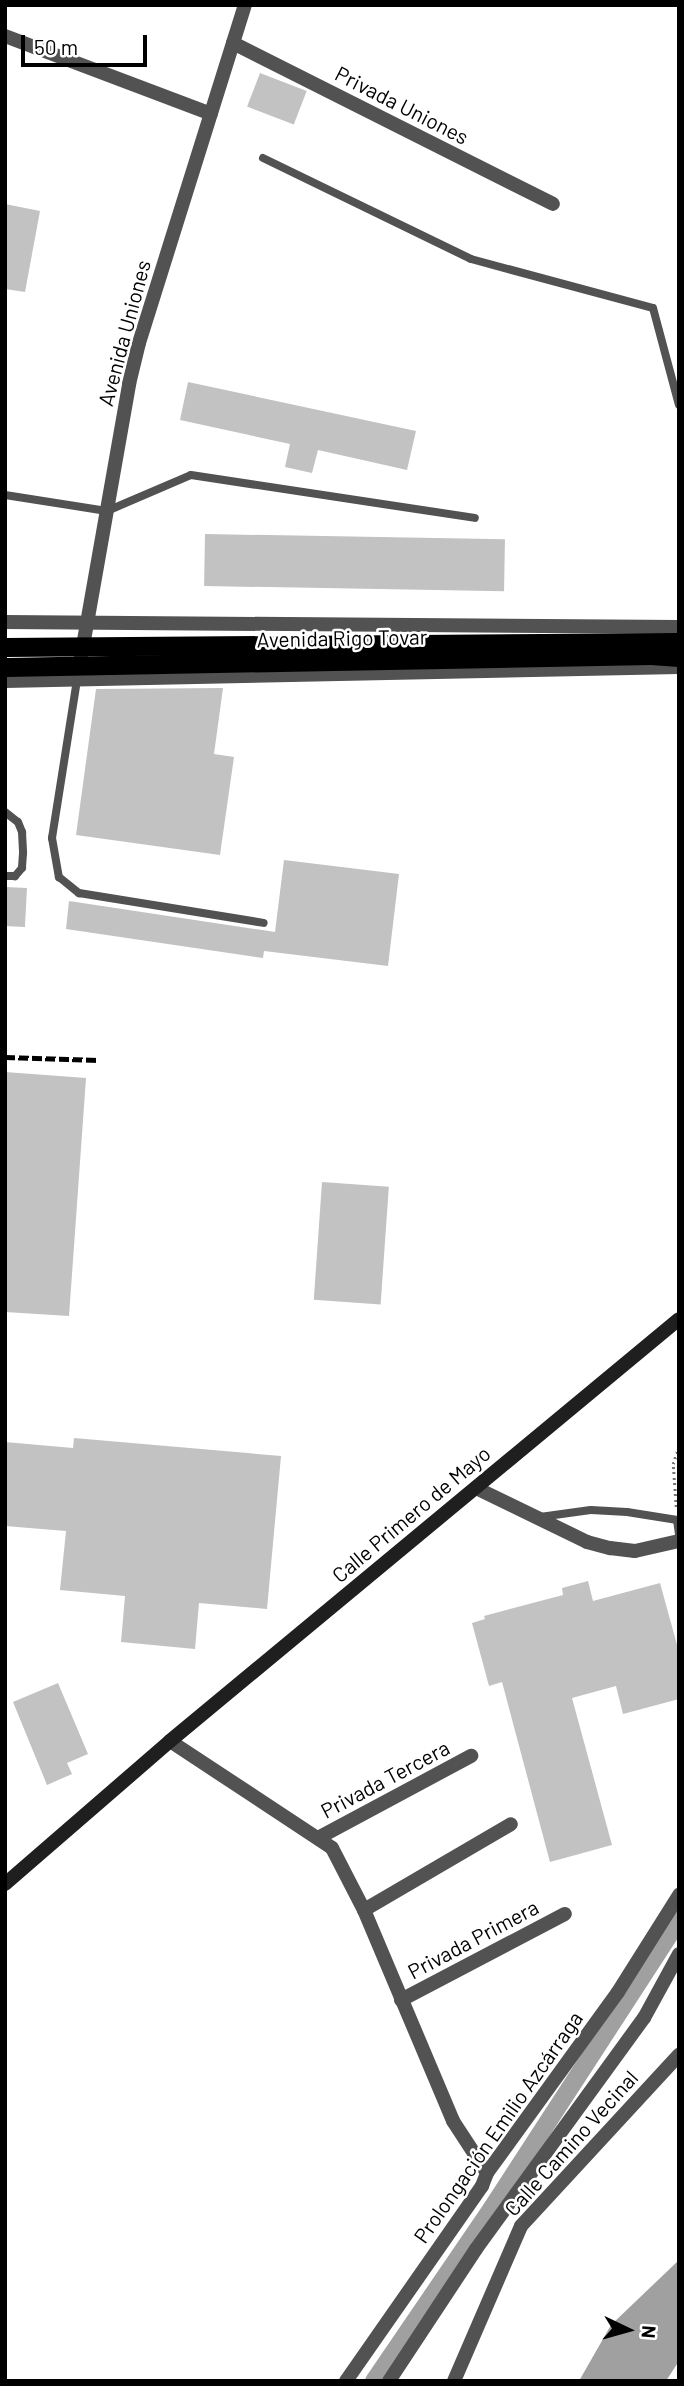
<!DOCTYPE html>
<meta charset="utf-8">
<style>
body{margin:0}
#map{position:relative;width:684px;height:2386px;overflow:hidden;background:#fff;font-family:Barlow,sans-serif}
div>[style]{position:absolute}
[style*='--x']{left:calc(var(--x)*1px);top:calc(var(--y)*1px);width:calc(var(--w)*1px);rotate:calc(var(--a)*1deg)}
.water>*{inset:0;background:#a0a0a0}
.canal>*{height:18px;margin:-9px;padding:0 9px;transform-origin:9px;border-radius:9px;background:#a0a0a0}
.building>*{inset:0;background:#c2c2c2;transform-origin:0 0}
.path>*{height:2.5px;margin-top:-1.25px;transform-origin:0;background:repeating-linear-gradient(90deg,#747474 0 2px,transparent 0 5.5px)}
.service>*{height:8px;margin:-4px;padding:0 4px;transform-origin:4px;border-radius:4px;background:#525252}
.minor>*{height:14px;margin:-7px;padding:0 7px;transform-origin:7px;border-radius:7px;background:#525252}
.tertiary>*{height:14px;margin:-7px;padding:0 7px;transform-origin:7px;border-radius:7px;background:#525252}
.secondary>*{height:14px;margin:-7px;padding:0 7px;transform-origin:7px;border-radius:7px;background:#1f1f1f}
.trunk>*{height:19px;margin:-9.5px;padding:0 9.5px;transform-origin:9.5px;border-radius:9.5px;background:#000}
.rail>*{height:5px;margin-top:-2.5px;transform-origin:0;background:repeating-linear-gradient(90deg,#000 0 10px,transparent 0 13.5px)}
span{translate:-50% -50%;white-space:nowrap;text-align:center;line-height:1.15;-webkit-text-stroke:5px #fff;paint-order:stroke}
.street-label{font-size:21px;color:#000}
.frame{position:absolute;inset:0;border:7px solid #000;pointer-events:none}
.north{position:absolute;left:593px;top:2295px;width:70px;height:70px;-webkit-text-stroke:5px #fff;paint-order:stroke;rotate:95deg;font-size:19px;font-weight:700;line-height:28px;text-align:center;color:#000}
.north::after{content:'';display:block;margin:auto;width:24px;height:32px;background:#000;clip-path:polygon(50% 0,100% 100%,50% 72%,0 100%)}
.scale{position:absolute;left:21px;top:35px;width:126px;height:32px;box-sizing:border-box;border:4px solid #000;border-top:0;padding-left:9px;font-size:21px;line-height:24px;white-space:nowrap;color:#000;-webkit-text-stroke:5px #fff;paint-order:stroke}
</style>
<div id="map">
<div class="water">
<div style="clip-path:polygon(679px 2260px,679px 2361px,666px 2381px,579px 2381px,611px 2325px)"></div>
</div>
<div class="canal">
<div style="--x:374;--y:2381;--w:209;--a:-55.7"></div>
<div style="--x:492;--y:2208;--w:343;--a:-57"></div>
</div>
<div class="building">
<div style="left:260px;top:73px;width:50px;height:36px;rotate:21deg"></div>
<div style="clip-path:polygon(5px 204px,40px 211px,25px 292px,5px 289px)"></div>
<div style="clip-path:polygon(188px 382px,416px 431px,407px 470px,318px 450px,312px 473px,285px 467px,290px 444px,180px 420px)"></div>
<div style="left:205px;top:534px;width:300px;height:52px;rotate:1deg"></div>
<div style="clip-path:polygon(223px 688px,214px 754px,234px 757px,220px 855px,76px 835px,96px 689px)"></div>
<div style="clip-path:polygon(284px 860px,399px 874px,388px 966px,264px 951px,263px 958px,66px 929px,69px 901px,275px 932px)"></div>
<div style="left:6px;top:887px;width:21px;height:39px;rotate:3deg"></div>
<div style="clip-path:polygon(5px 1072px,86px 1078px,69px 1316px,5px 1312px)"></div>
<div style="left:322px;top:1182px;width:67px;height:118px;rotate:4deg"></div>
<div style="clip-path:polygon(74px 1438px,281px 1456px,267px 1609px,199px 1603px,195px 1649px,121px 1642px,125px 1596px,60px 1590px,66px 1531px,5px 1526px,5px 1442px,73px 1448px)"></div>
<div style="clip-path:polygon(588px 1581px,593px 1601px,660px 1583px,679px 1652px,679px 1699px,623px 1714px,616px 1686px,572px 1698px,612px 1845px,550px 1862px,502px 1682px,489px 1686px,472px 1623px,485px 1619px,484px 1616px,563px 1595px,562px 1588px)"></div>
<div style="clip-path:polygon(58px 1683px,88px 1754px,67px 1763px,72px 1774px,47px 1785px,13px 1702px)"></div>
</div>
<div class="path">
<div style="--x:676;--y:1507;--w:43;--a:-94"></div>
<div style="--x:673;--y:1464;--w:20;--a:-72"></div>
</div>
<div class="service">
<div style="--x:263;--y:158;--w:231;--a:25.9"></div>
<div style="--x:471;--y:259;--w:188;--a:15.1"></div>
<div style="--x:653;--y:308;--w:100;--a:75"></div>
<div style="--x:5;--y:495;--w:103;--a:8.9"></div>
<div style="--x:107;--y:511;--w:91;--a:-23.2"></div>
<div style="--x:191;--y:475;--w:287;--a:8.6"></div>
<div style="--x:77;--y:680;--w:160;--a:99"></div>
<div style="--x:52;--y:838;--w:40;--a:80"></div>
<div style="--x:59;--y:877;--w:26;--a:39"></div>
<div style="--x:79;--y:893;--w:187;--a:9.2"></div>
<div style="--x:5;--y:812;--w:16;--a:38"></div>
<div style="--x:18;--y:822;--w:11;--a:68"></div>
<div style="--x:22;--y:832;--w:21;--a:87"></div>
<div style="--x:23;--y:853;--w:15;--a:94"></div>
<div style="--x:22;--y:868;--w:11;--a:131"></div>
<div style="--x:15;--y:876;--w:10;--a:180"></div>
<div style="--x:540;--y:1517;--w:51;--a:-7.8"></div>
<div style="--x:591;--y:1510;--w:36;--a:3"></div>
<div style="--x:627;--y:1512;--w:51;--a:9.1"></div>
<div style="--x:677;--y:1520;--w:15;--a:82"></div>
</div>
<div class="minor">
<div style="--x:5;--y:36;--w:220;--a:20.7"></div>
<div style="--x:233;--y:43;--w:358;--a:26.7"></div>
<div style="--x:476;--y:1488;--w:123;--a:25.9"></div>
<div style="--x:587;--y:1542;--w:24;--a:15"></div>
<div style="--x:610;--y:1548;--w:25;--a:7"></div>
<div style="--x:635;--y:1551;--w:45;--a:-12.8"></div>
<div style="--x:170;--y:1741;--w:194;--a:33.4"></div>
<div style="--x:332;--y:1848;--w:70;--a:62.7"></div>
<div style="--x:364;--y:1910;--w:229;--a:67.1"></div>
<div style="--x:453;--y:2121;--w:62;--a:56.8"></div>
<div style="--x:318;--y:1838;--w:174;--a:-28.2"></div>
<div style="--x:364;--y:1910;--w:170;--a:-30.3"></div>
<div style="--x:401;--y:2000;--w:185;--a:-27.7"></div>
<div style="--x:346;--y:2381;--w:238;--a:-55.1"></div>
<div style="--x:482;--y:2186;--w:14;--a:-69"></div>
<div style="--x:487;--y:2173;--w:223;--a:-54.1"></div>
<div style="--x:618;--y:1992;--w:115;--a:-57.8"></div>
<div style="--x:389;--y:2381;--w:158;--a:-56.6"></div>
<div style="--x:476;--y:2249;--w:286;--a:-54"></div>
<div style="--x:644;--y:2018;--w:73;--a:-61.3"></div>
<div style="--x:454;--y:2381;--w:169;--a:-66.6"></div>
<div style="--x:521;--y:2226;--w:233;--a:-47.3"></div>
</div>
<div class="tertiary">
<div style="--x:5;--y:622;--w:674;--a:0.43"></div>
<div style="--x:77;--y:680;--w:301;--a:-80"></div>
<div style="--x:129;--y:384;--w:42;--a:-76.3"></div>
<div style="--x:139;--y:343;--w:354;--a:-72.6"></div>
<div style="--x:5;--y:681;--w:674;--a:-1.19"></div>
</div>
<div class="secondary">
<div style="--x:5;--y:1884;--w:218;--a:-40.9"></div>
<div style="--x:170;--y:1741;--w:661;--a:-39.66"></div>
</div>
<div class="trunk">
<div style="--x:5;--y:647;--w:674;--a:-0.43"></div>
<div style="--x:5;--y:667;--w:646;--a:-1.06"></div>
<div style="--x:651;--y:655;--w:28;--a:4"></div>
</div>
<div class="rail">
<div style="--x:5;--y:1057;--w:94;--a:1.8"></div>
</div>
<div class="street-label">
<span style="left:402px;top:105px;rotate:27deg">Privada Uniones</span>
<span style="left:124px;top:333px;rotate:-75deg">Avenida Uniones</span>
<span style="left:342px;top:638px;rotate:-1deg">Avenida Rigo Tovar</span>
<span style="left:411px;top:1514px;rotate:-40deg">Calle Primero de Mayo</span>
<span style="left:385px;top:1779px;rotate:-28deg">Privada Tercera</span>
<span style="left:473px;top:1939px;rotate:-28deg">Privada Primera</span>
<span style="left:498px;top:2127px;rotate:-55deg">Prolongación Emilio Azcárraga</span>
<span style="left:571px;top:2143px;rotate:-48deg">Calle Camino Vecinal</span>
</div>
<div class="frame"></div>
<div class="north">N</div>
<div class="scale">50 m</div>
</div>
